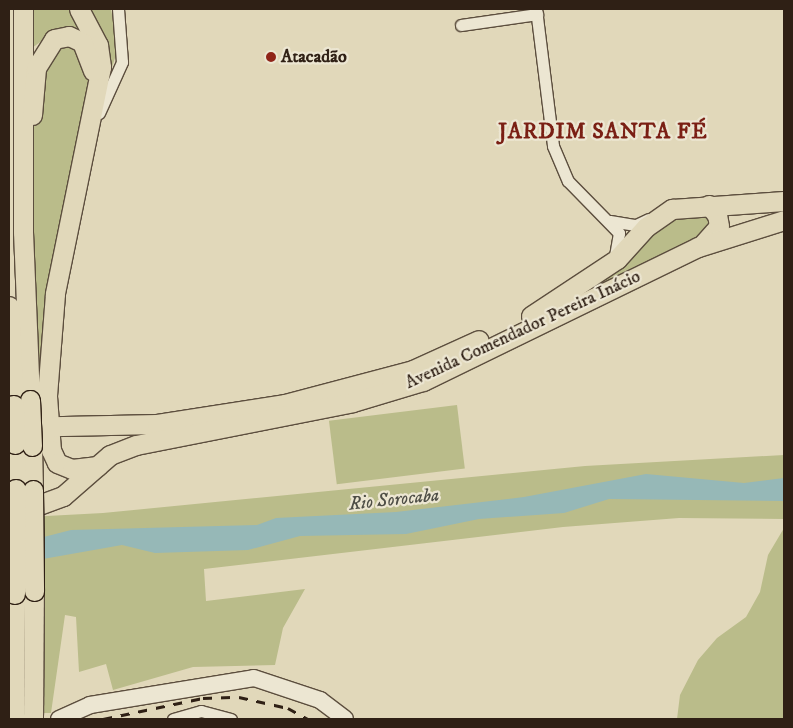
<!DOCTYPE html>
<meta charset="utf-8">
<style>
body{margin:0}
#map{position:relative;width:793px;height:728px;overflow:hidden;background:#e1d8ba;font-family:"IM FELL DW Pica",serif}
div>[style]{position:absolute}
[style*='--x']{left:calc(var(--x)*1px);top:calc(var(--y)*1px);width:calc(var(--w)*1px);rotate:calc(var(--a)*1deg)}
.green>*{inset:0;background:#babc8a;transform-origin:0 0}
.water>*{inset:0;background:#96b8b7}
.roads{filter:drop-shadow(1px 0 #5c4e3e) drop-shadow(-1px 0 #5c4e3e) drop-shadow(0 1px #5c4e3e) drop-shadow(0 -1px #5c4e3e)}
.minor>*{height:11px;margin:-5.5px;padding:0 5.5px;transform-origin:5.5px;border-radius:5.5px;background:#ece6d2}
.secondary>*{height:16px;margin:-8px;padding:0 8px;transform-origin:8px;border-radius:8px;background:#ece6d2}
.trunk>*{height:19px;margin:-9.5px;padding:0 9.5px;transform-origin:9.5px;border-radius:9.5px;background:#e1d8ba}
.motorway>*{height:20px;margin:-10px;padding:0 10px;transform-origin:10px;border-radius:10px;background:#e1d8ba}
.rail>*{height:2.5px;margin-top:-1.25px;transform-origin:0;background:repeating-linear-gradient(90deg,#2f2015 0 9px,transparent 0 18px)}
.bridges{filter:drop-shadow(1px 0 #2f2015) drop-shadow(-1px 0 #2f2015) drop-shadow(0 1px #2f2015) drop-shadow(0 -1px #2f2015)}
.trunk-bridge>*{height:19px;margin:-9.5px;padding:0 9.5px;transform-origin:9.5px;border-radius:9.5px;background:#e1d8ba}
.motorway-bridge>*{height:20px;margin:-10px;padding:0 10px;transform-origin:10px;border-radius:10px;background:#e1d8ba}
.dots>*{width:14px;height:14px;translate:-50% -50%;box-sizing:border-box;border:2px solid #ece6d2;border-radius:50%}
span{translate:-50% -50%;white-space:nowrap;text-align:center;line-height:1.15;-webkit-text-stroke:4.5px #ece6d2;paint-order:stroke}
.poi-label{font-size:18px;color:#2f2015;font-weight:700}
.left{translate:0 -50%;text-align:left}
.street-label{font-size:18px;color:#2f2015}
.water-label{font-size:19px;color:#4e4e46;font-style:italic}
.district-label{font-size:22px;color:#7a1f14;font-weight:700;letter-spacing:1px}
.frame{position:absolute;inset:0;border:10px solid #2f2015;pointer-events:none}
</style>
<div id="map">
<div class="green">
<div style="clip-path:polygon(32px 9px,75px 9px,90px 47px,47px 37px,32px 48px)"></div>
<div style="clip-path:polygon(86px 9px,111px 9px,118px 49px,107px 82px)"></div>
<div style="clip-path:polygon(68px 44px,78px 49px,89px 74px,88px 90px,42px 331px,43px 411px,39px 412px,32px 216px,34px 95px,50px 51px)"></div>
<div style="clip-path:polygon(703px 212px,711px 220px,705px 235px,581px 294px,667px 215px)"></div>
<div style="left:457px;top:405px;width:64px;height:129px;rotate:83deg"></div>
<div style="clip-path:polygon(784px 455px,784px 519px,679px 518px,563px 527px,204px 569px,206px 601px,305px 589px,283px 628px,275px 665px,193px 667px,113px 690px,106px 664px,79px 672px,76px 617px,65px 615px,51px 713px,39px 713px,9px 518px,103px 513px,585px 466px)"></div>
<div style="clip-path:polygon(784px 528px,784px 719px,677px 719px,680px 695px,698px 660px,717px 638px,746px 617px,760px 592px,768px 555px)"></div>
</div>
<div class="water">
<div style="clip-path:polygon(646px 474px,744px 483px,784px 478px,784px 501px,609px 499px,564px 513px,479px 519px,406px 534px,300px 536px,248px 550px,155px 553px,122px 545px,9px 565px,36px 539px,71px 530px,257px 525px,276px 518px,396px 512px,524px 497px)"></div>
</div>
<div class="roads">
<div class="minor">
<div style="--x:536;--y:9;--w:138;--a:82.9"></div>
<div style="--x:553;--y:146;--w:38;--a:67"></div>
<div style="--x:568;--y:181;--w:73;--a:45.6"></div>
<div style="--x:619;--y:233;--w:23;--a:100"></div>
<div style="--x:461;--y:25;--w:77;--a:-8.2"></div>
<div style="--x:99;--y:113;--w:56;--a:-65.7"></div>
<div style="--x:122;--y:62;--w:53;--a:-94.3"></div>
<div style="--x:610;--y:221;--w:26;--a:9"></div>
<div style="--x:636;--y:225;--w:14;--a:-25"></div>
<div style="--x:173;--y:719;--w:29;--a:-16"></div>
<div style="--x:201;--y:711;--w:31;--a:15"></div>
</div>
<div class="secondary">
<div style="--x:59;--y:719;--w:34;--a:-24"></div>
<div style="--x:90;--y:705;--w:166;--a:-9.3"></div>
<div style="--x:254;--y:678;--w:70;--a:18.4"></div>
<div style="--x:320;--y:700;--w:31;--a:37"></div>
</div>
<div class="trunk">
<div style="--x:23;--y:9;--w:223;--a:90"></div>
<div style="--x:23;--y:232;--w:168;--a:87.6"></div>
<div style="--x:79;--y:9;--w:41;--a:62.2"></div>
<div style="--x:98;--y:45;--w:22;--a:82"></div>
<div style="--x:101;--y:67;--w:232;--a:101.5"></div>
<div style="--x:55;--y:294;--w:102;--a:94.5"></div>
<div style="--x:47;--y:396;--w:54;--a:85.8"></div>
<div style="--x:51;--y:450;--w:14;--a:65"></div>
<div style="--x:57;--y:463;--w:16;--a:22"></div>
<div style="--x:72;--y:469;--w:26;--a:-7"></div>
<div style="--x:32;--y:115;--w:47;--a:-85.1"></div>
<div style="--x:36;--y:68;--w:34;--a:-58"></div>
<div style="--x:54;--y:39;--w:15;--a:-11"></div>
<div style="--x:69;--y:36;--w:14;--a:25"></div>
<div style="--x:82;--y:42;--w:31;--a:69"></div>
<div style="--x:702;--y:245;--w:25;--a:-48"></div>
<div style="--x:719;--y:226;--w:11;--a:-100"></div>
<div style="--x:717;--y:215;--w:13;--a:-129"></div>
<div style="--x:531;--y:316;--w:103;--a:-33.5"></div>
<div style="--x:617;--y:259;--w:43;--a:-47.8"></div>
<div style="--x:646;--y:227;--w:32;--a:-35"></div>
<div style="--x:672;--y:209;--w:112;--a:-4.1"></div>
<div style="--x:16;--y:427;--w:141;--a:-1.2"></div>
<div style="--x:157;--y:424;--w:130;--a:-8.9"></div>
<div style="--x:285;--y:404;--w:132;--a:-14.9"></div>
<div style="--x:413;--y:370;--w:72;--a:-24.4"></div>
<div style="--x:32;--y:446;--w:44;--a:88.7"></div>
<div style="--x:17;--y:513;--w:49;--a:-20.3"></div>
<div style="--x:63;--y:496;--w:62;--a:-41.1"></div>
<div style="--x:110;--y:455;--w:28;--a:-21"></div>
<div style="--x:136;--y:445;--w:221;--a:-11.2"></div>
<div style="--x:353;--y:402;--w:73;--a:-16.7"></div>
<div style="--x:423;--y:381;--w:306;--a:-26"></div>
<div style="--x:698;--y:247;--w:90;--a:-17.4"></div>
<div style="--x:33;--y:719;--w:128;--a:-89.6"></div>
</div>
<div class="motorway">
<div style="--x:9;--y:307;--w:99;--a:87.1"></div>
<div style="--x:15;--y:444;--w:46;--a:88.8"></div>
<div style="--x:14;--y:719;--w:125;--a:-89.5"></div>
</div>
</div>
<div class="rail">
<div style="--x:103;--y:719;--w:102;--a:-11.9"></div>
<div style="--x:203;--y:698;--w:36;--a:-2"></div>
<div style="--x:239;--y:697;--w:50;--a:12.7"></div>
<div style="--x:288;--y:708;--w:23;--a:29"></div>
</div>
<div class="bridges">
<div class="trunk-bridge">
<div style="--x:30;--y:400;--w:46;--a:87.5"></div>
<div style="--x:33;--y:490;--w:101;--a:89.4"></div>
</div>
<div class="motorway-bridge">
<div style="--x:14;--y:406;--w:38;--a:88"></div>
<div style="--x:15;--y:594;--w:104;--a:-89.4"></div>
</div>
</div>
<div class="dots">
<div style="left:271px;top:57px;background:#8f2418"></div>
</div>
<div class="poi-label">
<span class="left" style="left:281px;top:57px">Atacadão</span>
</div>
<div class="street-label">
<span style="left:523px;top:330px;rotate:-25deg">Avenida Comendador Pereira Inácio</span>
</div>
<div class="water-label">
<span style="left:394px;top:500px;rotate:-6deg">Rio Sorocaba</span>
</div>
<div class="district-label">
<span style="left:603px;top:132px">JARDIM SANTA FÉ</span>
</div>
<div class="frame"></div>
</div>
